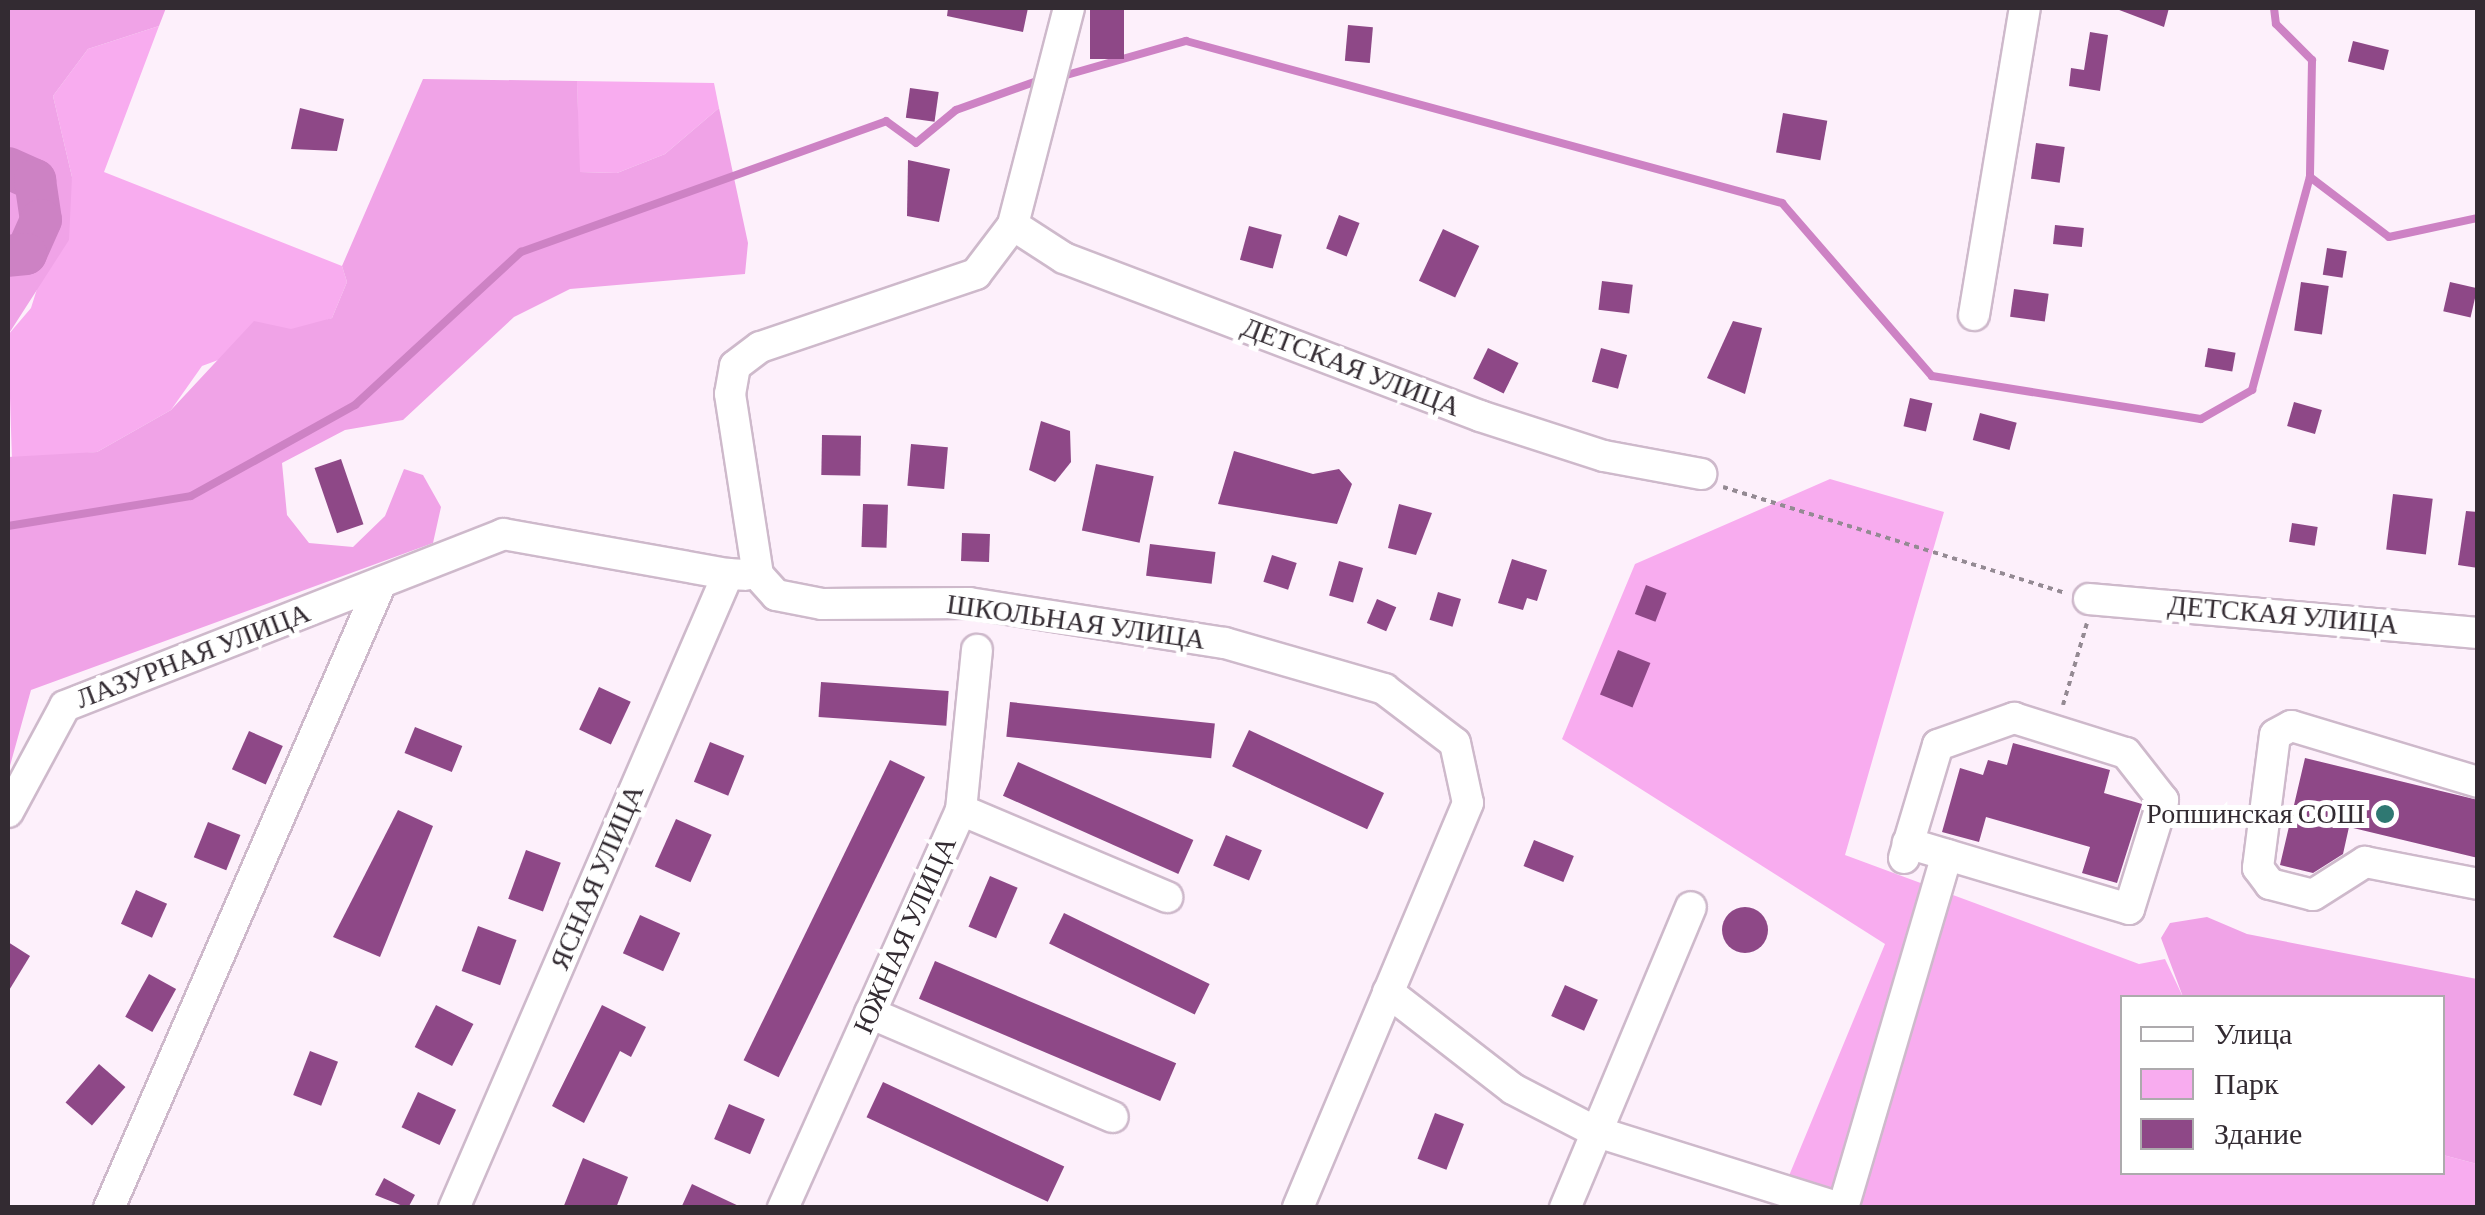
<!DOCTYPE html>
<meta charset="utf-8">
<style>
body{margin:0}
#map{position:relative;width:2485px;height:1215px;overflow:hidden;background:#fdf0fb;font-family:"Crimson Pro",serif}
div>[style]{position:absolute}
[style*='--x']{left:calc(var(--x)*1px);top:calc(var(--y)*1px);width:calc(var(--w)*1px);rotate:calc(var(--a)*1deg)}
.green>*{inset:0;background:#f8acef}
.forest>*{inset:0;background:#f0a3e7}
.stream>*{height:8px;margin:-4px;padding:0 4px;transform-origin:4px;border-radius:4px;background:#cd82c4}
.river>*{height:42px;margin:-21px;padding:0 21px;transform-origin:21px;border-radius:21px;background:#cd82c4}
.building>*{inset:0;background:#8e4887;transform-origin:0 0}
.round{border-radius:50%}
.path>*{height:4px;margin-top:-2px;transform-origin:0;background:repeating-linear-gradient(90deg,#948a93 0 5px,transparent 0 10px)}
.roads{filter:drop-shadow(2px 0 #ceb9cb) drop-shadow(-2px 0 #ceb9cb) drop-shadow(0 2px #ceb9cb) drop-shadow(0 -2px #ceb9cb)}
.minor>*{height:30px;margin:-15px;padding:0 15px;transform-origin:15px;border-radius:15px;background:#fff}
.dots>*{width:28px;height:28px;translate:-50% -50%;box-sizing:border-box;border:5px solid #fff;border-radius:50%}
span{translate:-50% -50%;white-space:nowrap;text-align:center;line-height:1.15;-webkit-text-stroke:10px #fff;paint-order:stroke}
.street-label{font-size:28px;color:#332b32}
.poi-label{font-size:28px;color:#332b32}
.right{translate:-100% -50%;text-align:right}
.frame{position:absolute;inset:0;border:10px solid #332b32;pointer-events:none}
.legend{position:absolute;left:2120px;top:995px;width:325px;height:180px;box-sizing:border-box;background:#fff;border:2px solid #adaaad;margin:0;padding:12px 18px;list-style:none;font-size:30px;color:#332b32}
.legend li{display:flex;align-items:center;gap:20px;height:50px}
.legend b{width:50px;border:2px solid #adaaad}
</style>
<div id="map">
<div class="green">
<div style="clip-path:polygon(159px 26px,104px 172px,342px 266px,347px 282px,332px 318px,202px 366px,171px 410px,97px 452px,12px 461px,8px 335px,31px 308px,72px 177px,53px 96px,88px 49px)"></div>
<div style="clip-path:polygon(577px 81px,714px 83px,719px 108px,665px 154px,617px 173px,579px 172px)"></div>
<div style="clip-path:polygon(1830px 479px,1944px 512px,1845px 855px,2139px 964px,2165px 959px,2183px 997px,2122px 998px,2122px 1172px,2442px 1172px,2443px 1155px,2477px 1164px,2477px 1207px,1776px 1207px,1885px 944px,1562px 739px,1635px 564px)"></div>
</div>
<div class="forest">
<div style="clip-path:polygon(8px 8px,166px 8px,159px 26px,88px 49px,53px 96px,72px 177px,69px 240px,8px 335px)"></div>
<div style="clip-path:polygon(423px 79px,577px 81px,580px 172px,617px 173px,665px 154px,719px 108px,748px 243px,745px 274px,570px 289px,514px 317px,403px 420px,345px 430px,282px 463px,287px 515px,309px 543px,353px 547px,385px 516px,404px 469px,423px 475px,441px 507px,433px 543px,31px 690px,8px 773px,8px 457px,97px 452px,171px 410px,254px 321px,291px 329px,332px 318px,347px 282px,342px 266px)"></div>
<div style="clip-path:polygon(2207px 917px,2247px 934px,2477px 979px,2477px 1164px,2443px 1155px,2442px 998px,2183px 997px,2161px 938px,2170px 923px)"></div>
</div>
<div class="stream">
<div style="--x:2274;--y:8;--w:16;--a:83"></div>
<div style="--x:2276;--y:24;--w:51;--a:45"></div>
<div style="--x:2312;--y:60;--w:117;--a:91"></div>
<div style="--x:1063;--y:76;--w:128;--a:-15.9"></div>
<div style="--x:1186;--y:41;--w:618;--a:15.21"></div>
<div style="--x:1782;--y:203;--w:229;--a:49.1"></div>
<div style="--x:1932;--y:376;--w:272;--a:9.1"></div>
<div style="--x:2201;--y:419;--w:59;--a:-29.6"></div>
<div style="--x:2252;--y:390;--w:221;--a:-74.8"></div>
<div style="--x:2310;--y:177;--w:99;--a:37.2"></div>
<div style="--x:2389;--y:237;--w:91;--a:-12.1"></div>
<div style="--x:8;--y:526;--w:185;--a:-9.3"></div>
<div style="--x:191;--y:496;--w:188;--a:-29"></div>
<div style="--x:355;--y:405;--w:226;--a:-42.7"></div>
<div style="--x:521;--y:252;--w:388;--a:-19.7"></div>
<div style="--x:886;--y:121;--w:37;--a:36"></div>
<div style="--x:916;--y:143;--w:52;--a:-39.5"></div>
<div style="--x:956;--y:110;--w:89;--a:-19.7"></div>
</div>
<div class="river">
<div style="--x:8;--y:168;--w:30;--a:24"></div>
<div style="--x:35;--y:180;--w:40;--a:81.5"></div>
<div style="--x:41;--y:220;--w:37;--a:114"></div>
<div style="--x:26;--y:254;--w:18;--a:174"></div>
</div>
<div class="building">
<div style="clip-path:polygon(948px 8px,1028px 8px,1023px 32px,947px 16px)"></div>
<div style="left:1090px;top:8px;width:34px;height:51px"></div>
<div style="clip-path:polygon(2114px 8px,2169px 8px,2164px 27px)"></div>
<div style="left:1348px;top:25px;width:25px;height:36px;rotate:5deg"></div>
<div style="clip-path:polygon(2090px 32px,2108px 35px,2100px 91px,2069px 86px,2071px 68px,2084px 70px)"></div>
<div style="left:2353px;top:41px;width:37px;height:21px;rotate:14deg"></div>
<div style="left:910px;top:88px;width:29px;height:30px;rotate:8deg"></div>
<div style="clip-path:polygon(300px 108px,344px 119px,337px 151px,291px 149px)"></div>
<div style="left:1783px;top:113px;width:45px;height:40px;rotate:10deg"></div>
<div style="left:2036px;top:143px;width:29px;height:36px;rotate:8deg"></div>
<div style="clip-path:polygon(908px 160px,950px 169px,939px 222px,907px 216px)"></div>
<div style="left:1339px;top:215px;width:22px;height:36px;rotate:21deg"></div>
<div style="left:2055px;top:225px;width:29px;height:19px;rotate:6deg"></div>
<div style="left:1249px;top:226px;width:34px;height:35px;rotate:15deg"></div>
<div style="left:1443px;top:229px;width:40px;height:57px;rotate:25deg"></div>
<div style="left:2327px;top:248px;width:20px;height:27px;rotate:9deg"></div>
<div style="left:1602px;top:281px;width:31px;height:29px;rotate:7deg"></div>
<div style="left:2301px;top:282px;width:28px;height:49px;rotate:8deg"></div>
<div style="left:2450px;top:282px;width:28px;height:30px;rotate:13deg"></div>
<div style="left:2014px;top:289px;width:35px;height:28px;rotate:8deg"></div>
<div style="clip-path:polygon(1733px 321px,1762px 328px,1745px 394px,1707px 378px)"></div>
<div style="left:1488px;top:348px;width:34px;height:34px;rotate:26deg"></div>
<div style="left:1601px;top:348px;width:27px;height:35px;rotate:15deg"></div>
<div style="left:2208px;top:348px;width:28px;height:19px;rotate:10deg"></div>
<div style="left:1910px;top:398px;width:23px;height:29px;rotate:13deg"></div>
<div style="left:2294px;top:402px;width:29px;height:25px;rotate:16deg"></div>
<div style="left:1980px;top:413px;width:38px;height:28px;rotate:15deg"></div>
<div style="clip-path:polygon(1041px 421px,1070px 431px,1071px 462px,1055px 482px,1029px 470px)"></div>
<div style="left:822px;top:435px;width:39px;height:40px;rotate:1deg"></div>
<div style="left:911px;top:444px;width:37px;height:42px;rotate:5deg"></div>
<div style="clip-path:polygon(1234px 451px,1313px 474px,1339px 469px,1352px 484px,1337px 524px,1218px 504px)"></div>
<div style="left:341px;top:459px;width:69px;height:28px;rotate:71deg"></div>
<div style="left:1096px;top:464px;width:59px;height:68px;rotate:12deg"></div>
<div style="left:2393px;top:494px;width:40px;height:56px;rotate:7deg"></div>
<div style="left:863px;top:504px;width:25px;height:43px;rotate:2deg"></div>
<div style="clip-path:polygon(1399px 504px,1432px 513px,1416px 555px,1388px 548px)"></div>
<div style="clip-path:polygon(2466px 511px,2478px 512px,2478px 568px,2458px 565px)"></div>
<div style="left:2292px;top:523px;width:26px;height:19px;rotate:9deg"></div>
<div style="left:962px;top:533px;width:28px;height:28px;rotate:2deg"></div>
<div style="left:1150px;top:544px;width:66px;height:32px;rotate:7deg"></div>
<div style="left:1272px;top:555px;width:26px;height:28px;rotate:18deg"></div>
<div style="clip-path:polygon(1512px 559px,1547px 570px,1537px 601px,1527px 598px,1523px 610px,1498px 603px)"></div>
<div style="left:1339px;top:561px;width:25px;height:36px;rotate:16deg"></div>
<div style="left:1646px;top:585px;width:22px;height:31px;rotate:21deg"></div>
<div style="left:1438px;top:592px;width:24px;height:29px;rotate:17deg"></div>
<div style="left:1377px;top:599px;width:21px;height:26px;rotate:23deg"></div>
<div style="left:1618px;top:650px;width:35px;height:48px;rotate:22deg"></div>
<div style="left:821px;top:682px;width:128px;height:35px;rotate:4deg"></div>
<div style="left:599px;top:687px;width:35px;height:47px;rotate:25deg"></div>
<div style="left:1010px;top:702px;width:206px;height:35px;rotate:6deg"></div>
<div style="left:415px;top:727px;width:51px;height:28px;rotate:22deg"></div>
<div style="left:1249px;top:730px;width:149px;height:40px;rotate:25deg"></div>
<div style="left:249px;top:731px;width:37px;height:42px;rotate:24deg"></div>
<div style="left:710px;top:742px;width:37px;height:43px;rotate:22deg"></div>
<div style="clip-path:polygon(2013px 743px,2110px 770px,2104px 793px,2142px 804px,2117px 883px,2082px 873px,2090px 847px,1986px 817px,1979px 842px,1942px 832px,1960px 768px,1983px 775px,1988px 760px,2007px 765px)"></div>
<div style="clip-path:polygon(2305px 758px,2478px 800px,2478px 858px,2349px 827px,2343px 854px,2313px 873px,2280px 865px)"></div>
<div style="left:890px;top:760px;width:39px;height:334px;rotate:26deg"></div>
<div style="left:1018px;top:762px;width:192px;height:37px;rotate:24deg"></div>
<div style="clip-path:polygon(398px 810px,433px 826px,380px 957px,333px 937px)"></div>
<div style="left:676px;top:819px;width:39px;height:52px;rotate:24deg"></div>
<div style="left:208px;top:822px;width:35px;height:38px;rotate:22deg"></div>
<div style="left:1226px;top:835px;width:39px;height:33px;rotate:23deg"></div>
<div style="left:1534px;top:840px;width:43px;height:28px;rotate:22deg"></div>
<div style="left:526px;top:850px;width:37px;height:52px;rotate:20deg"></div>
<div style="left:990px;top:876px;width:30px;height:55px;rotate:23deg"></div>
<div style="left:136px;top:890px;width:34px;height:37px;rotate:24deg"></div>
<div class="round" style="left:1722px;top:907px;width:46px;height:46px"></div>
<div style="left:1064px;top:913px;width:162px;height:34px;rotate:26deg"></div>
<div style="left:640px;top:915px;width:44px;height:42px;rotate:24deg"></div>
<div style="left:478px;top:926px;width:41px;height:48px;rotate:20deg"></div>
<div style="clip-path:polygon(8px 942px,30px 956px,8px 992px)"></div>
<div style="left:935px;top:961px;width:262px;height:41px;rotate:23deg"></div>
<div style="left:149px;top:974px;width:31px;height:49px;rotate:29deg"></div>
<div style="left:1565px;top:985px;width:36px;height:34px;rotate:24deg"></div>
<div style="left:436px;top:1005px;width:42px;height:47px;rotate:27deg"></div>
<div style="clip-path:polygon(602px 1005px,646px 1027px,631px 1057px,620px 1051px,584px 1123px,552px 1106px)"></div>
<div style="left:310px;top:1051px;width:30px;height:47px;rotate:21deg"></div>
<div style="left:99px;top:1064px;width:35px;height:51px;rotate:41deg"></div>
<div style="left:883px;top:1082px;width:200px;height:39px;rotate:25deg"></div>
<div style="left:418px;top:1092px;width:42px;height:39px;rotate:25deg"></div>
<div style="left:729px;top:1104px;width:39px;height:38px;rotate:23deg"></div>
<div style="left:1435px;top:1113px;width:31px;height:49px;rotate:21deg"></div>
<div style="clip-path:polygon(583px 1158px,628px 1177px,616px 1208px,563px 1208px)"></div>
<div style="clip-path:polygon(384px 1178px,415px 1195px,408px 1208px,375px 1195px)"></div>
<div style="clip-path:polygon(692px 1184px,743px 1208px,681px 1208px)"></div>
</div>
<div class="path">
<div style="--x:1723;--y:487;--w:358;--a:17.2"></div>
<div style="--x:2063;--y:705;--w:85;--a:-73.7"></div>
</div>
<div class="roads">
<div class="minor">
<div style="--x:1069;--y:8;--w:224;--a:104.5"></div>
<div style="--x:1013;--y:225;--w:61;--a:127.1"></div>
<div style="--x:976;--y:274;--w:228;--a:161.3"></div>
<div style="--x:760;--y:347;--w:31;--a:143"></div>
<div style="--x:735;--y:366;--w:28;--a:100"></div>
<div style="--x:730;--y:394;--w:183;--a:81.2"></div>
<div style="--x:758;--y:575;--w:27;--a:48"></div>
<div style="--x:776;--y:595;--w:47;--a:11.1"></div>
<div style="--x:822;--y:604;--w:147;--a:-0.4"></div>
<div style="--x:969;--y:603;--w:259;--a:8.9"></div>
<div style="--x:1225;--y:643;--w:166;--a:16.1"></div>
<div style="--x:1384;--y:689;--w:89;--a:37.3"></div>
<div style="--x:1455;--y:743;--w:61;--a:77.8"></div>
<div style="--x:1468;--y:803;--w:439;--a:112.8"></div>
<div style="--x:1013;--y:225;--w:61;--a:32.9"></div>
<div style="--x:1064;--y:258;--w:445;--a:20.8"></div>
<div style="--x:1480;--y:416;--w:130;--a:17.9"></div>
<div style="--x:1604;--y:456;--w:99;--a:10.5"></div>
<div style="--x:1974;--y:315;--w:311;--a:-80.6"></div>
<div style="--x:2089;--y:599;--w:390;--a:5"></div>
<div style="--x:2478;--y:782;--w:195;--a:-163.3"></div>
<div style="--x:2291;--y:726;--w:18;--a:151"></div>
<div style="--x:2275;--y:735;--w:134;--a:97.3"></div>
<div style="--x:2258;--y:868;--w:20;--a:53"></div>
<div style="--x:2270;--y:884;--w:44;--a:14.3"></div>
<div style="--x:2313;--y:895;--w:62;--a:-32.4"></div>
<div style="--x:2365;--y:862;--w:115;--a:11"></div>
<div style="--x:961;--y:810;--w:224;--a:22.9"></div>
<div style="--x:8;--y:812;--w:120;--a:-61.7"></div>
<div style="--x:65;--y:706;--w:471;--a:-21.4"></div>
<div style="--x:503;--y:534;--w:229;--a:10.1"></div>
<div style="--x:1904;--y:858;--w:118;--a:-73.3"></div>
<div style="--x:1938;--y:745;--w:81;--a:-19.6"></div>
<div style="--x:2014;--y:718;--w:117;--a:17.4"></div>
<div style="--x:2126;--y:753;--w:60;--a:51.8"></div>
<div style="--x:2163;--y:800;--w:114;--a:107.3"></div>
<div style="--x:2129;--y:909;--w:231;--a:-163.4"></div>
<div style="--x:1388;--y:992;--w:158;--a:37.8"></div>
<div style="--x:1513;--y:1089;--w:91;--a:27.4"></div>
<div style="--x:1594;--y:1131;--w:257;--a:17.4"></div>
<div style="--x:870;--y:1013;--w:264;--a:23.2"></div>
<div style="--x:109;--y:1208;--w:682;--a:-66.48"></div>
<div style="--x:454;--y:1208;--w:691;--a:-66.63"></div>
<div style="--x:728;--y:574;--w:17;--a:3"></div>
<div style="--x:783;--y:1208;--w:436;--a:-65.9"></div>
<div style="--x:961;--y:810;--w:161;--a:-84.3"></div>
<div style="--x:1565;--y:1208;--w:326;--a:-67.3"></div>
<div style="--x:1843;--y:1208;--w:368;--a:-73.6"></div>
</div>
</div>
<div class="dots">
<div style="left:2385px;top:814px;background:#2f7872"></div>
</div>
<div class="street-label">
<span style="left:1351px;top:367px;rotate:21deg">ДЕТСКАЯ УЛИЦА</span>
<span style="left:2283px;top:615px;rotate:5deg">ДЕТСКАЯ УЛИЦА</span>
<span style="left:1076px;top:622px;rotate:8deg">ШКОЛЬНАЯ УЛИЦА</span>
<span style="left:193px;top:656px;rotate:-21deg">ЛАЗУРНАЯ УЛИЦА</span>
<span style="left:597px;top:877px;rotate:-67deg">ЯСНАЯ УЛИЦА</span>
<span style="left:905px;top:935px;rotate:-66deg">ЮЖНАЯ УЛИЦА</span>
</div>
<div class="poi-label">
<span class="right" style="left:2365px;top:814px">Ропшинская СОШ</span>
</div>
<div class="frame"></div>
<ul class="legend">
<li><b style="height:12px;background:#fff"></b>Улица</li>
<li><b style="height:28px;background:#f8acef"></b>Парк</li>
<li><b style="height:28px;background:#8e4887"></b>Здание</li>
</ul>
</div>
